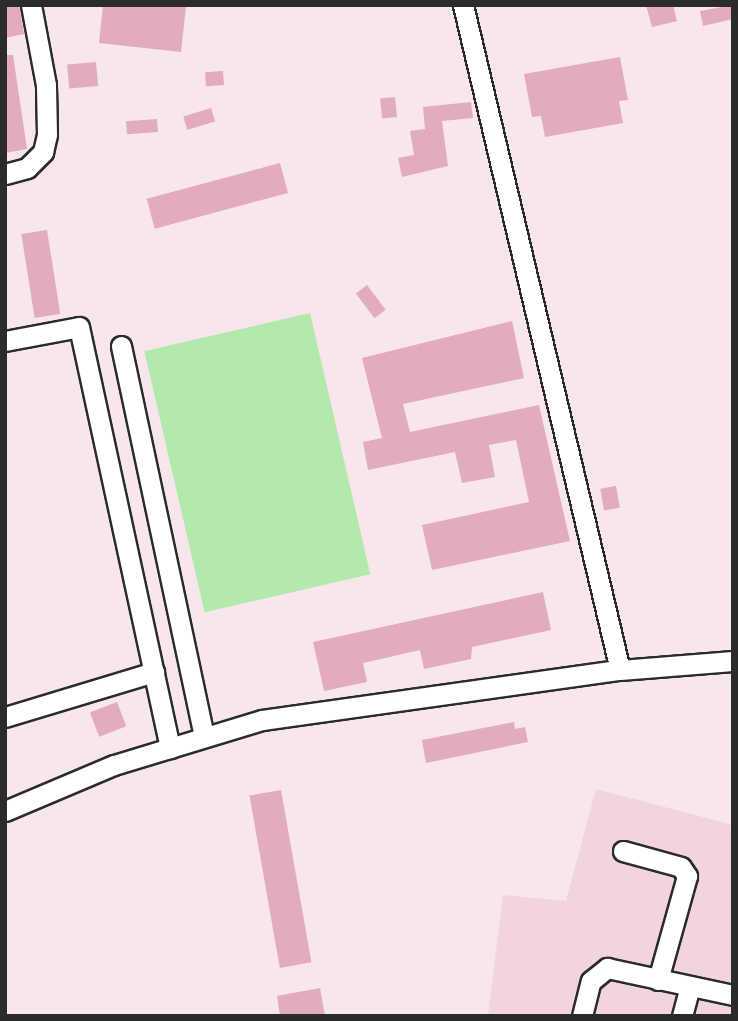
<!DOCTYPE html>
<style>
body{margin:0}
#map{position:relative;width:738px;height:1021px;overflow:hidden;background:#f7e6ec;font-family:Caveat,sans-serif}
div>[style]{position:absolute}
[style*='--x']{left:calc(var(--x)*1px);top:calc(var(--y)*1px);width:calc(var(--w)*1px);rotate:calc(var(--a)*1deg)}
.built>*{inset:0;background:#f1d4de}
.green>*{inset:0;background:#b3e9ab;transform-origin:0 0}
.building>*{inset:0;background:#e3abbf;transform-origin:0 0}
.roads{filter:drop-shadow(2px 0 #2b2b2b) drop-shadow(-2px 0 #2b2b2b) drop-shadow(0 2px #2b2b2b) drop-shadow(0 -2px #2b2b2b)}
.minor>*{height:19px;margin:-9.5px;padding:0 9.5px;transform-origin:9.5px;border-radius:9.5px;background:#fff}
span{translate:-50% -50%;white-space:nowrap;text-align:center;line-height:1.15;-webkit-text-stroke:5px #fff;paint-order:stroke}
.frame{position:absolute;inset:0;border:7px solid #2b2b2b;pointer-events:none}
</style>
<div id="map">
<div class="built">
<div style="clip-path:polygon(596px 789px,733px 825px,733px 1016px,488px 1016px,503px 895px,566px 901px)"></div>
</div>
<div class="green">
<div style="left:310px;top:313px;width:268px;height:170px;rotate:77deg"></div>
</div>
<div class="building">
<div style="clip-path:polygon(5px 5px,19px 5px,24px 34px,5px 38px)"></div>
<div style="clip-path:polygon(103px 5px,186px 6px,181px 52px,99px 43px)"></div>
<div style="clip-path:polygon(646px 5px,673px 5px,677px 21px,652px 27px)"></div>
<div style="clip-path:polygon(733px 5px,733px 19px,703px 26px,700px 11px)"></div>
<div style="clip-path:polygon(5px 55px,13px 55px,27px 149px,5px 153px)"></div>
<div style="clip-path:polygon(620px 57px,628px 100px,619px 101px,623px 123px,545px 137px,541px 116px,532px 117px,524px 74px)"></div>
<div style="left:96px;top:62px;width:24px;height:29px;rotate:85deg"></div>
<div style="left:223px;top:71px;width:14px;height:18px;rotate:86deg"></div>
<div style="left:395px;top:97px;width:20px;height:15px;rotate:84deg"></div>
<div style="clip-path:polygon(471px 102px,473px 118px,442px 121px,448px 166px,402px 177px,398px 158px,414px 155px,410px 131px,425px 129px,423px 107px)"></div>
<div style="left:211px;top:108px;width:14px;height:29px;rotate:73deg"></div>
<div style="left:157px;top:119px;width:13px;height:31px;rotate:86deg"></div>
<div style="left:280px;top:163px;width:31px;height:138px;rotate:75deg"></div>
<div style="left:47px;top:230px;width:85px;height:26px;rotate:81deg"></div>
<div style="left:367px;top:285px;width:31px;height:14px;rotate:53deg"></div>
<div style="clip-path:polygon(512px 321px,524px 378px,403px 404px,410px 432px,539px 405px,570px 541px,432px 570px,422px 525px,529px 502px,516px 440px,489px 445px,495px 477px,462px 483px,455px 452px,368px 470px,363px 442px,382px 438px,362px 358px)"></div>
<div style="left:616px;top:486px;width:22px;height:16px;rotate:80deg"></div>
<div style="clip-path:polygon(543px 592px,551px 630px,472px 647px,471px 659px,424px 669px,420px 650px,363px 663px,367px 682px,324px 691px,313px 642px)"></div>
<div style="left:117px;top:702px;width:26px;height:29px;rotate:69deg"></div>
<div style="clip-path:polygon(514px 722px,515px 729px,525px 727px,528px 742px,426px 763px,422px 740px)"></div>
<div style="left:281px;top:790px;width:175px;height:32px;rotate:80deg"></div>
<div style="clip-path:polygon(320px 988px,325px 1016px,280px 1016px,277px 996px)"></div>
</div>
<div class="roads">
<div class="minor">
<div style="--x:463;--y:5;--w:683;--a:76.72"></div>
<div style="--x:5;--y:174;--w:23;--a:-15"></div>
<div style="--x:27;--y:168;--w:23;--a:-45"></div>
<div style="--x:43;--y:152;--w:18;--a:-77"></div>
<div style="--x:47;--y:134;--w:49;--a:-91.2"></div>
<div style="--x:46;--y:85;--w:81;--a:-100.6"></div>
<div style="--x:5;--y:341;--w:75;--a:-10.7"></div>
<div style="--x:79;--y:327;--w:431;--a:77.8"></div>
<div style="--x:121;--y:346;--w:399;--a:78"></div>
<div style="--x:5;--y:717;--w:156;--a:-16.8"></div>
<div style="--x:5;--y:811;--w:118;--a:-22.9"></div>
<div style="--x:114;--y:765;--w:155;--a:-16.9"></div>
<div style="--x:262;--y:720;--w:361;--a:-8"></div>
<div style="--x:620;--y:670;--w:113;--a:-4.6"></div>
<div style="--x:623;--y:851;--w:60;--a:15.4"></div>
<div style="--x:681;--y:867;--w:11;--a:56"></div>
<div style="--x:687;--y:876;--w:108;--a:105.6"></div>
<div style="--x:582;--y:1016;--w:36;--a:-76"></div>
<div style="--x:591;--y:981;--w:21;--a:-39"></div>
<div style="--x:607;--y:968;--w:129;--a:12.1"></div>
<div style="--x:682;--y:1016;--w:30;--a:-75"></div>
</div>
</div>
<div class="frame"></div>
</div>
